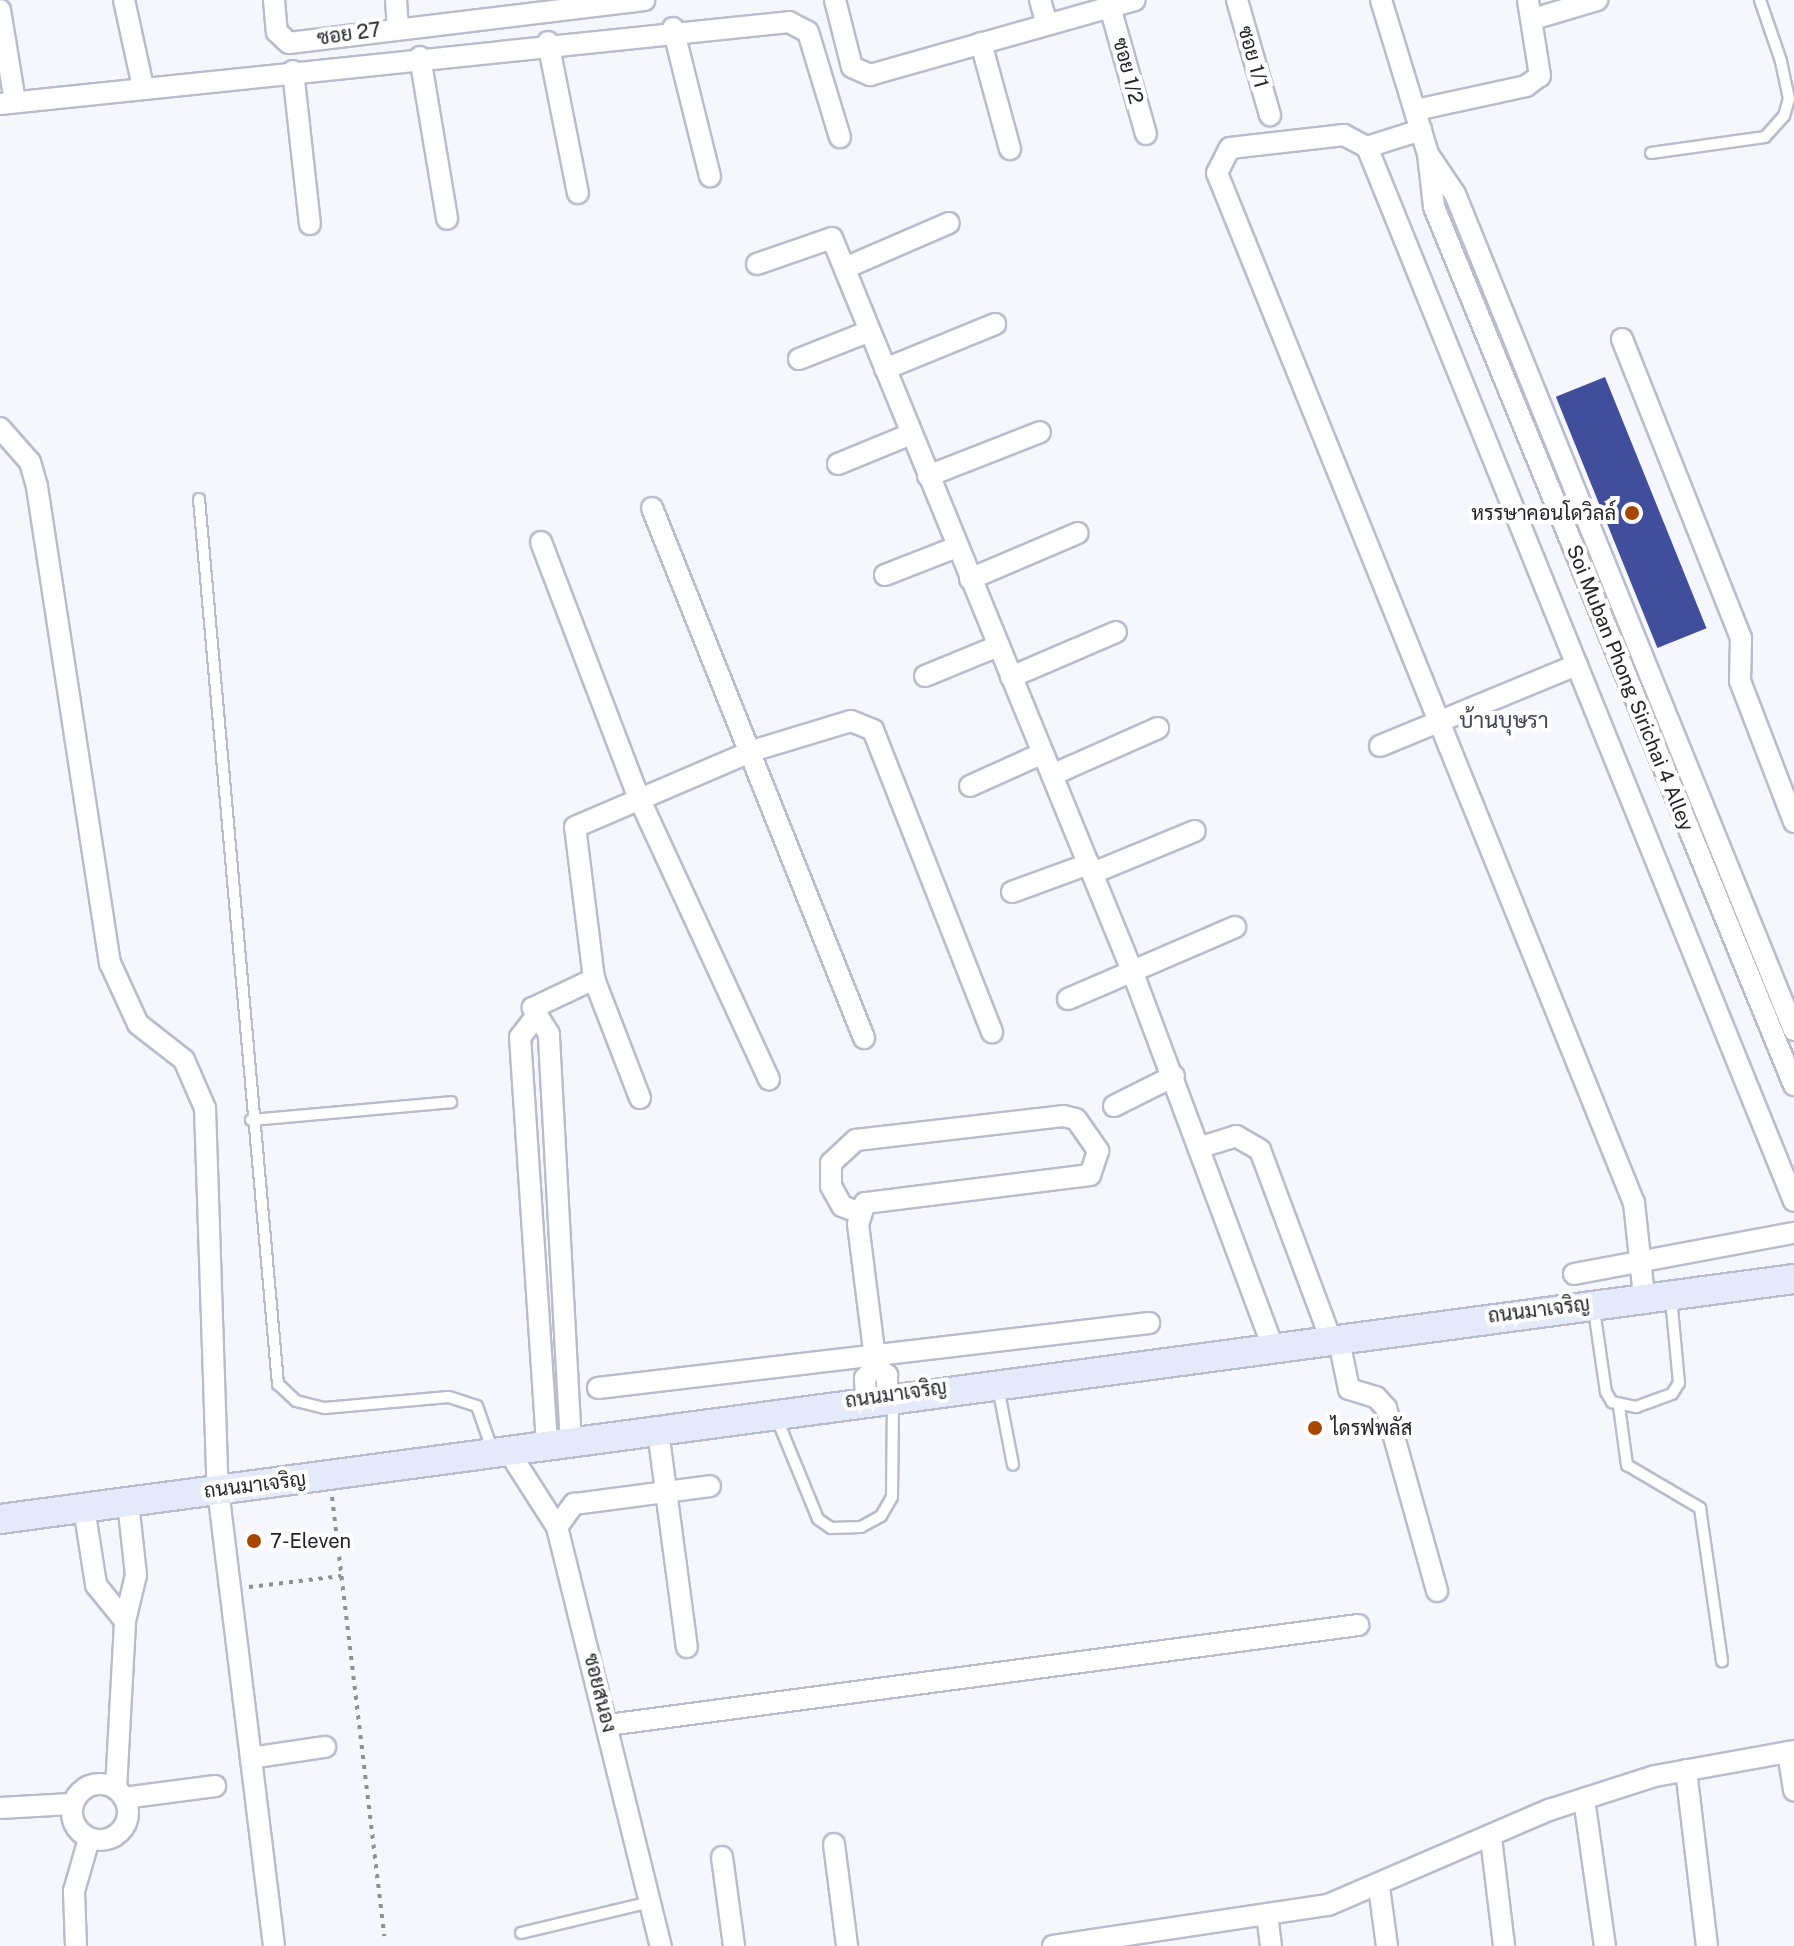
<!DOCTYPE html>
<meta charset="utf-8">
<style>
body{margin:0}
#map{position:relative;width:1794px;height:1946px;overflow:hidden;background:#f5f7fd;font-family:"Public Sans",Sarabun,sans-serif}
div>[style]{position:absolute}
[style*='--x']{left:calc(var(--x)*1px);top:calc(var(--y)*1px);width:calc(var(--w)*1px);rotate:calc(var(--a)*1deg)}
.building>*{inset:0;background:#404e9b;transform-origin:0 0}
.path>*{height:4px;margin-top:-2px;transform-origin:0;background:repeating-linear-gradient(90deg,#8e9096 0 4px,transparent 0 10px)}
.roads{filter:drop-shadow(2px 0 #b8bccc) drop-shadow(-2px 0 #b8bccc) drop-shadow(0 2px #b8bccc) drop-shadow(0 -2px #b8bccc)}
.lane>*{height:10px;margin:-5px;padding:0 5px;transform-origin:5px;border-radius:5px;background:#fff}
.street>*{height:20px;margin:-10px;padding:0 10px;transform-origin:10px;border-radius:10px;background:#fff}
.street>.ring{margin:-10px;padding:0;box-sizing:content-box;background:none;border:20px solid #fff;border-radius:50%}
.secondary>*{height:28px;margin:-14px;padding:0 14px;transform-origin:14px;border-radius:14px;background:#e5eafb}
.dots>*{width:22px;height:22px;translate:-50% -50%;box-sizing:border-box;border:4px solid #fff;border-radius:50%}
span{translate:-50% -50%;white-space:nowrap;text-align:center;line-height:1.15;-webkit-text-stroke:8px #fff;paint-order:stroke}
.street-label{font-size:20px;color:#222429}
.poi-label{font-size:20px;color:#222429}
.right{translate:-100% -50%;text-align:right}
.left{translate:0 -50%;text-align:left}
.neighbourhood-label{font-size:22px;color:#414552}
</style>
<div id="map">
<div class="building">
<div style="left:1605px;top:377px;width:271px;height:53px;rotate:68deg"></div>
</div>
<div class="path">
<div style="--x:332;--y:1497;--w:442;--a:83.2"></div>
<div style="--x:249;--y:1587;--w:93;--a:-6.8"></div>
</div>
<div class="roads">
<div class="lane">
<div style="--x:1651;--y:153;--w:115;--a:-8"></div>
<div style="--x:1765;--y:137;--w:28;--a:-48"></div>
<div style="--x:1784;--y:116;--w:18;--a:-74"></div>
<div style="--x:1789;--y:99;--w:39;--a:-102"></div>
<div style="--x:1781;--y:61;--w:65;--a:-109"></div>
<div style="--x:199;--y:499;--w:889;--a:84.9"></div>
<div style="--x:278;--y:1384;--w:25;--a:43"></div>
<div style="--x:296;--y:1401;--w:30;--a:14"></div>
<div style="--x:325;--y:1408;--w:124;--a:-5.1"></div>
<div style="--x:449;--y:1397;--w:29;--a:18"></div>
<div style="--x:477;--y:1406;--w:49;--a:70.8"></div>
<div style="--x:251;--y:1120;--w:201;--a:-5.1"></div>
<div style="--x:1594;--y:1310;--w:83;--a:81.7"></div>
<div style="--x:1606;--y:1392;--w:12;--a:59"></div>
<div style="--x:1612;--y:1402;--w:25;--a:12"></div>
<div style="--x:1636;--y:1407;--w:38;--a:-20"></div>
<div style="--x:1672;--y:1394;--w:13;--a:-58"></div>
<div style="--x:1679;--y:1383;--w:84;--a:-95.4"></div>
<div style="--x:998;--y:1387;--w:79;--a:79.1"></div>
<div style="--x:1619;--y:1406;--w:60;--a:82.3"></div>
<div style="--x:1627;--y:1465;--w:85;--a:30.5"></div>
<div style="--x:1700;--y:1508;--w:155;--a:81.8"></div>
<div style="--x:777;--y:1419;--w:108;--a:67.7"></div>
<div style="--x:818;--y:1519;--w:16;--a:35"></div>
<div style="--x:831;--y:1528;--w:30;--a:-2"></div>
<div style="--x:861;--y:1527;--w:23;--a:-29"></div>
<div style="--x:881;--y:1516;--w:22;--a:-60"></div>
<div style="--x:892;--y:1497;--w:97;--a:-89.4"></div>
<div style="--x:521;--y:1933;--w:133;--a:-13.5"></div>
</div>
<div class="street">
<div style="--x:124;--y:0;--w:89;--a:77.7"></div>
<div style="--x:274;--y:0;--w:32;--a:85"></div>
<div style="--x:277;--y:32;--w:16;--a:43"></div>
<div style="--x:289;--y:43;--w:358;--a:-6.9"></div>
<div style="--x:396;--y:0;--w:27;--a:86"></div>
<div style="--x:835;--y:0;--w:69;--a:75.8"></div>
<div style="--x:852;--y:67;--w:20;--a:24"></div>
<div style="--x:870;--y:75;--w:275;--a:-15.8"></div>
<div style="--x:1040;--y:0;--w:25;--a:74"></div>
<div style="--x:1237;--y:0;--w:120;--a:74"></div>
<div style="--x:1381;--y:0;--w:161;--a:73"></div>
<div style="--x:1428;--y:154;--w:53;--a:83.5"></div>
<div style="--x:1434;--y:207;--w:949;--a:67.71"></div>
<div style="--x:1110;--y:7;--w:132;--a:74.2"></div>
<div style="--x:0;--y:10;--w:93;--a:80.7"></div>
<div style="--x:1533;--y:19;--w:67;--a:-16.5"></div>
<div style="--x:673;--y:28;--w:153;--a:76"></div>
<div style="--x:548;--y:42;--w:154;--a:78.8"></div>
<div style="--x:981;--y:43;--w:110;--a:74.7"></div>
<div style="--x:420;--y:57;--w:164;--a:80.5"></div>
<div style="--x:293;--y:71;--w:154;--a:83.7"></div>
<div style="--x:0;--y:104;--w:793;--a:-5.93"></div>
<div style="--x:789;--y:22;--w:21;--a:28"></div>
<div style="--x:808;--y:32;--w:110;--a:73.1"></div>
<div style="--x:1416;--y:110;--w:113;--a:-12.3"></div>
<div style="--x:1526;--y:86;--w:17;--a:-36"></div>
<div style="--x:1540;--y:76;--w:77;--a:-99"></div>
<div style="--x:1367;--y:147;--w:57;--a:-17.5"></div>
<div style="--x:1430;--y:157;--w:45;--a:56"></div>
<div style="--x:1455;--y:194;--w:902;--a:67.93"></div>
<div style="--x:757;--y:264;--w:79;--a:-19.1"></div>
<div style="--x:832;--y:238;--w:794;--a:67.73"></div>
<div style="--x:1133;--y:973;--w:397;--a:69.5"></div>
<div style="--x:845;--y:268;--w:113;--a:-23.4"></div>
<div style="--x:1622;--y:339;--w:322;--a:68.3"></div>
<div style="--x:1741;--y:638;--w:43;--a:91.3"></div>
<div style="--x:1740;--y:681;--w:151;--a:69"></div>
<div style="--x:799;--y:359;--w:76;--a:-21.5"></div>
<div style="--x:885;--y:369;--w:119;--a:-22.2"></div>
<div style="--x:0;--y:428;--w:45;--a:48.6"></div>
<div style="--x:30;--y:462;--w:26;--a:74"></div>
<div style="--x:37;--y:487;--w:482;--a:81.3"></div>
<div style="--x:110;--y:963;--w:67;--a:65.3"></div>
<div style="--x:138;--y:1024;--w:58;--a:38"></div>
<div style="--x:184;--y:1060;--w:52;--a:66.4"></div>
<div style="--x:205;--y:1108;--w:382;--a:88.1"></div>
<div style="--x:218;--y:1490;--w:459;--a:83"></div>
<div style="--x:838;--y:464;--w:79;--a:-22.3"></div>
<div style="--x:928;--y:476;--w:120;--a:-21.4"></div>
<div style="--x:652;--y:508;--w:571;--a:68.2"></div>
<div style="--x:541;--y:542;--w:274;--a:69.1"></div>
<div style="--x:639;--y:798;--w:310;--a:65.2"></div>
<div style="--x:885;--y:575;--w:77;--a:-21.3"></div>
<div style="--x:970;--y:579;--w:117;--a:-23.1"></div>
<div style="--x:925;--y:676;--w:79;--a:-22.3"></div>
<div style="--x:1011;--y:677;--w:114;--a:-23.2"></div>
<div style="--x:1380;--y:746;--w:213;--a:-22.4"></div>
<div style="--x:1052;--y:775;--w:116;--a:-23.9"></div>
<div style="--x:970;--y:786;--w:80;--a:-24.3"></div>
<div style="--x:1093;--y:873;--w:110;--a:-22.4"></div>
<div style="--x:1012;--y:892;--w:82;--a:-20"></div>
<div style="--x:1068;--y:999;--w:182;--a:-23.3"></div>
<div style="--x:535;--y:1018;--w:24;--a:128"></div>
<div style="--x:520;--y:1037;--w:411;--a:86.2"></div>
<div style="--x:640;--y:1098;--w:128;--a:-111.1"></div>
<div style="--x:594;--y:979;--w:153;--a:-97.1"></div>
<div style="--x:575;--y:827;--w:193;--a:-23.2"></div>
<div style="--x:752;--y:751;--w:103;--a:-16.9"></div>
<div style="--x:851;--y:721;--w:24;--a:22"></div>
<div style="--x:873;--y:730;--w:325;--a:68.5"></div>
<div style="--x:1114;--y:1106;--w:67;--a:-26.6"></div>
<div style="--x:1201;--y:1147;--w:37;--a:-17"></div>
<div style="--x:1236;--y:1136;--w:28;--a:30"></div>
<div style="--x:1260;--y:1150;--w:200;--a:69.5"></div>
<div style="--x:857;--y:1212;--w:16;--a:-158"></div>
<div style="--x:842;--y:1206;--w:23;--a:-119"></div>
<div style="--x:831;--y:1186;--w:23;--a:-90"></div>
<div style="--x:831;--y:1163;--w:34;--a:-43"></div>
<div style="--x:856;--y:1140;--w:208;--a:-6.6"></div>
<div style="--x:1063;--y:1116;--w:13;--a:13"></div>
<div style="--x:1076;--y:1119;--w:39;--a:55"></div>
<div style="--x:1098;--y:1151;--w:25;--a:108"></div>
<div style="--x:1090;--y:1175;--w:227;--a:172.9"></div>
<div style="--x:865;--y:1203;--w:22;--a:108"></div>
<div style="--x:858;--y:1224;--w:144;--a:82.8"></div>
<div style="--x:1574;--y:1274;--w:224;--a:-10.6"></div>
<div style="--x:1644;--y:1296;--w:94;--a:-96.1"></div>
<div style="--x:1634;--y:1203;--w:1111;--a:-112.04"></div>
<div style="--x:1217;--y:173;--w:28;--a:-63"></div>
<div style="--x:1230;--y:148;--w:115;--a:-6.5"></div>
<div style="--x:1344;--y:135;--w:26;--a:28"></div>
<div style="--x:1367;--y:147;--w:1137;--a:67.95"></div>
<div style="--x:1338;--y:1336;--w:54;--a:78.3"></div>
<div style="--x:1349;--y:1389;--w:28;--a:17"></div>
<div style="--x:1376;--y:1397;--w:15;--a:48"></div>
<div style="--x:1386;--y:1408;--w:190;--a:74.4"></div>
<div style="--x:876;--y:1367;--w:14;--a:36"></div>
<div style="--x:887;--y:1375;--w:21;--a:90"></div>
<div style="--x:598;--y:1388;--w:555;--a:-6.73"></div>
<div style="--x:866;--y:1398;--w:20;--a:-93"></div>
<div style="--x:865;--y:1378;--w:16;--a:-45"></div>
<div style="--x:658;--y:1431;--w:218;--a:82.4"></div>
<div style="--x:571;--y:1444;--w:411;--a:-93.1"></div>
<div style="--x:549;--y:1034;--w:31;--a:-122"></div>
<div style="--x:533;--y:1008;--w:68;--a:-25.4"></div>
<div style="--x:509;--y:1452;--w:89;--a:57.4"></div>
<div style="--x:557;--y:1527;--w:432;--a:76.1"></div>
<div style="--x:84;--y:1508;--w:78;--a:81.1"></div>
<div style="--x:96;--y:1585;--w:46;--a:51.1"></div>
<div style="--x:557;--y:1527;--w:29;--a:-54"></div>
<div style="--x:574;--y:1504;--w:137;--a:-7.5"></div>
<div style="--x:608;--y:1725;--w:757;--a:-7.59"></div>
<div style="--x:1788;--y:1752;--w:39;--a:81"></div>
<div style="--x:251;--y:1758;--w:75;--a:-8.5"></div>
<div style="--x:1686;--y:1770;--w:177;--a:83.2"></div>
<div class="ring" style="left:72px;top:1784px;width:36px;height:36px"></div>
<div style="--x:116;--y:1789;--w:168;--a:-86.9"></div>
<div style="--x:125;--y:1621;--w:47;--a:-76.6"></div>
<div style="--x:136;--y:1575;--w:73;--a:-96.3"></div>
<div style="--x:124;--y:1798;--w:92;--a:-7.5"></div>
<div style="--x:1584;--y:1799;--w:148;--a:81.9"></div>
<div style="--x:0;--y:1808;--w:71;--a:-3.2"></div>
<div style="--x:1491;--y:1838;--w:109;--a:83.1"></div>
<div style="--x:834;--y:1844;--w:103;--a:82.7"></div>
<div style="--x:722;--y:1857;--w:90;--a:82.3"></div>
<div style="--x:1379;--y:1887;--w:60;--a:82.3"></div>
<div style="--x:1267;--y:1914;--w:32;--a:83"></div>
<div style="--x:76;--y:1946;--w:55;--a:-92.1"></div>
<div style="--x:74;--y:1891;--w:54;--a:-73.9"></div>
<div style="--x:1053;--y:1946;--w:278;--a:-8.5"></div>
<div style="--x:1328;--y:1905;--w:241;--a:-23.3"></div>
<div style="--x:1549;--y:1810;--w:111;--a:-17.8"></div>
<div style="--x:1655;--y:1776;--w:141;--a:-10.2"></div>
</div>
<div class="secondary">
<div style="--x:0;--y:1519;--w:1810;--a:-7.62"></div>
</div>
</div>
<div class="dots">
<div style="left:1632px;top:513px;background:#a84700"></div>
<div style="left:1315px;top:1428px;background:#a84700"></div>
<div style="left:254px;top:1541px;background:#a84700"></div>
</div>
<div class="street-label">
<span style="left:349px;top:34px;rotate:-8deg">ซอย 27</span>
<span style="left:1253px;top:57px;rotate:74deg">ซอย 1/1</span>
<span style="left:1128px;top:71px;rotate:75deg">ซอย 1/2</span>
<span style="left:1630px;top:688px;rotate:68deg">Soi Muban Phong Sirichai 4 Alley</span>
<span style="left:1539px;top:1310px;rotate:-7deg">ถนนมาเจริญ</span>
<span style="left:896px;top:1394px;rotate:-8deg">ถนนมาเจริญ</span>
<span style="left:255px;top:1485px;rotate:-7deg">ถนนมาเจริญ</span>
<span style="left:600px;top:1693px;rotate:76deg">ซอยสนอง</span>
</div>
<div class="poi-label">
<span class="right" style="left:1616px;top:513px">หรรษาคอนโดวิลล์</span>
<span class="left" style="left:1331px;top:1428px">ไดรฟพลัส</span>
<span class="left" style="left:270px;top:1541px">7-Eleven</span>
</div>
<div class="neighbourhood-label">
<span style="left:1504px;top:721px">บ้านบุษรา</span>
</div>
</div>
